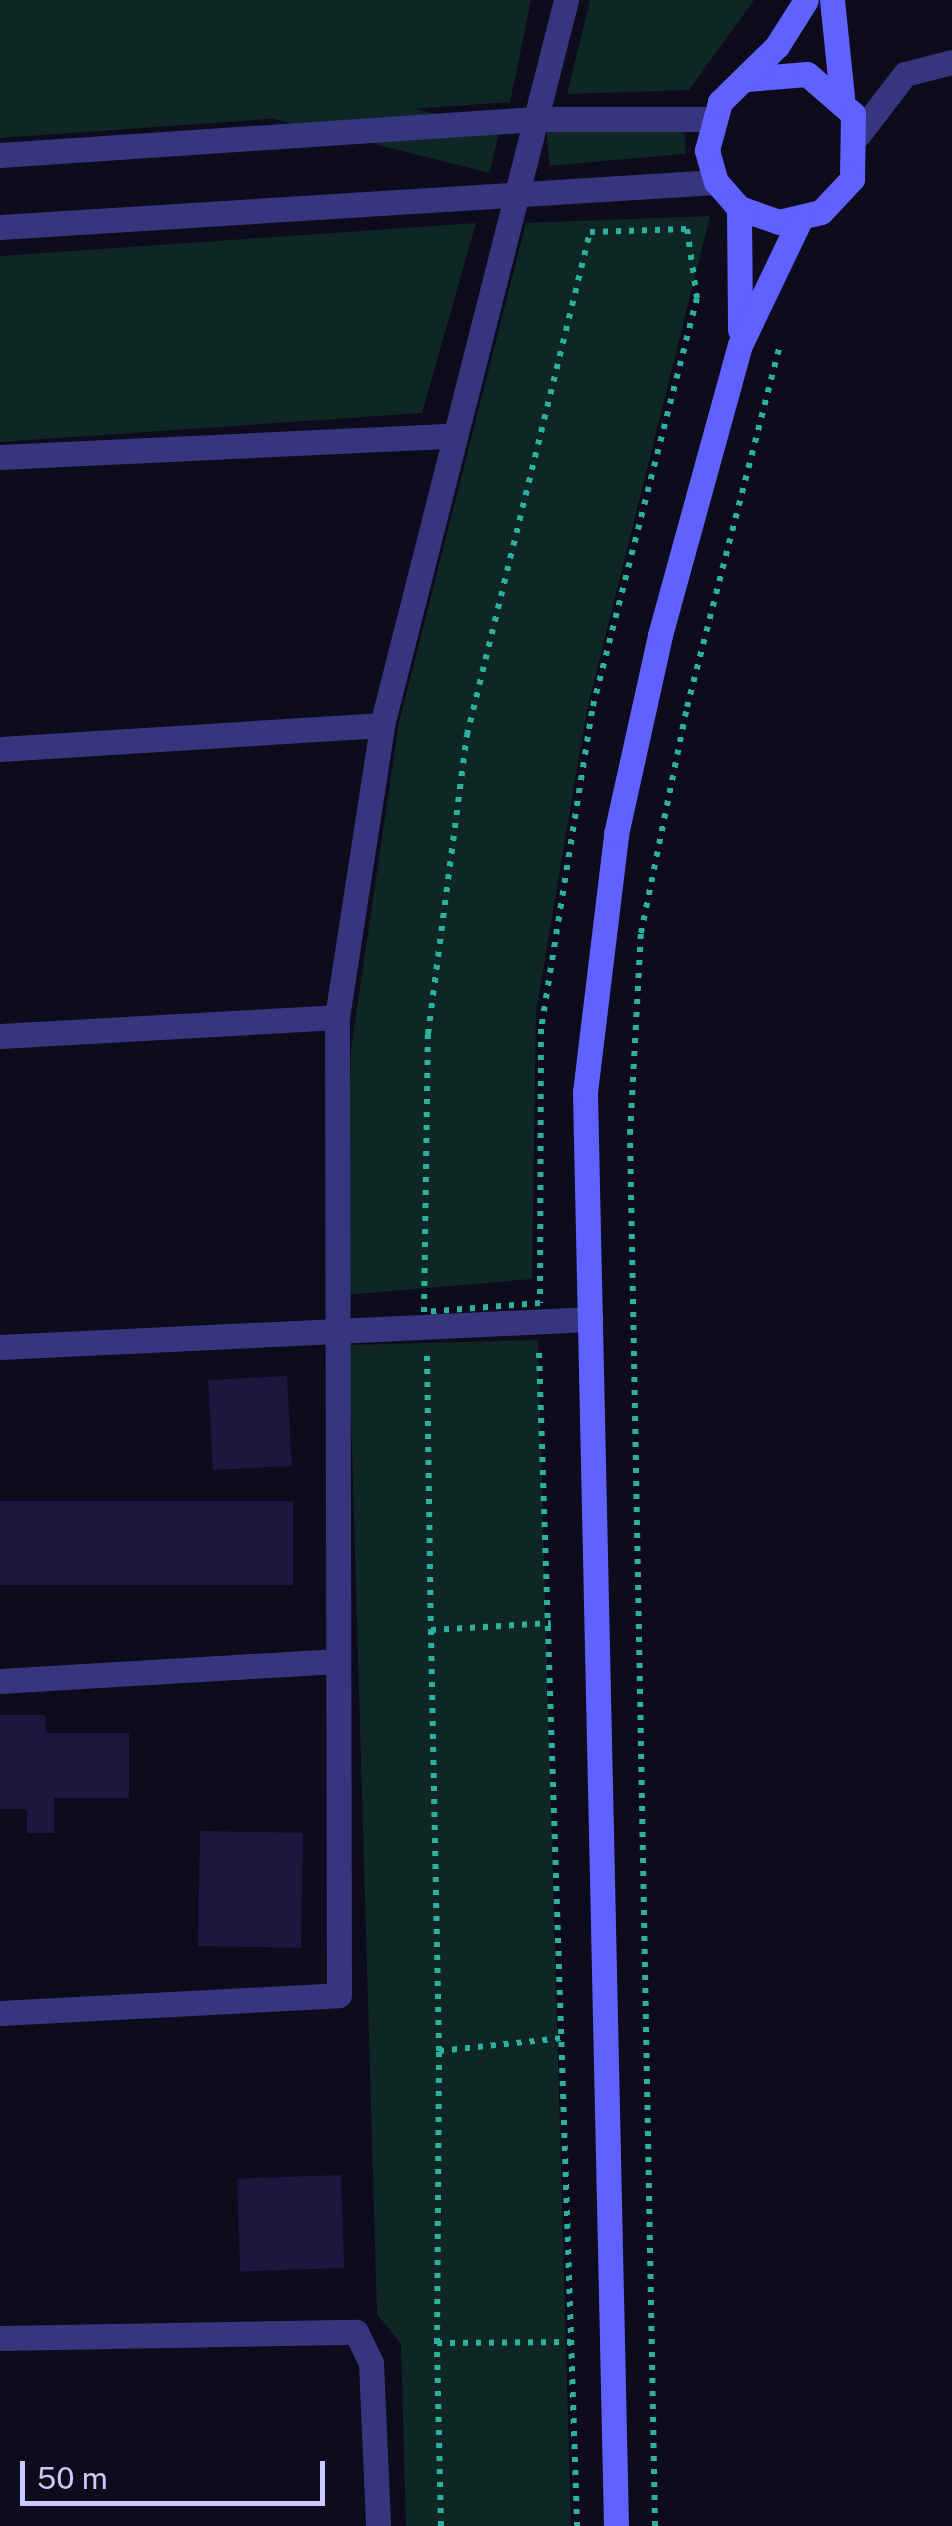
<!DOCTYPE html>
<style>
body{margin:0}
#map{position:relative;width:952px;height:2526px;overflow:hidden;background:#0e0b1d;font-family:"Public Sans",sans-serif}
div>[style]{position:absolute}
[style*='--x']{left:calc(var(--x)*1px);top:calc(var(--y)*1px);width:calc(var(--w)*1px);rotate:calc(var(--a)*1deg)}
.green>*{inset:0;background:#0e2725;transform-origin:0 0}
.building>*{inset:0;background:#1d173f;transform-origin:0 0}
.path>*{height:6px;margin-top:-3px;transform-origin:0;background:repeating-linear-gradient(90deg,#2bb0a2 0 5px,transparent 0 13px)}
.minor>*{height:25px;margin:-12.5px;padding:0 12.5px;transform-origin:12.5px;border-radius:12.5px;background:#35367d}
.secondary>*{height:25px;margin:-12.5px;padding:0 12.5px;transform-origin:12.5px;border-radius:12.5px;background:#5f62ff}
span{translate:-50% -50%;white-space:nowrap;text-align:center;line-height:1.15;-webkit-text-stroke:8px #0e0b1d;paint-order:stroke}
.scale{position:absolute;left:20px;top:2461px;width:305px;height:45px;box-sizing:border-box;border:5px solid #cbc8ff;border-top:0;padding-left:12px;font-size:30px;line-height:35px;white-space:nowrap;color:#cbc8ff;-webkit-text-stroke:8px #0e0b1d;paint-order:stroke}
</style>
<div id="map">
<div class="green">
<div style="clip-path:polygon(0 0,531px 0,510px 102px,0 138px)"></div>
<div style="clip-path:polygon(590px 0,754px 0,689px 90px,567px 94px)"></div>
<div style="left:683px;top:118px;width:36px;height:137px;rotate:85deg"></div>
<div style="left:500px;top:130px;width:44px;height:502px;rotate:104deg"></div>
<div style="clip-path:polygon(710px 216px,587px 710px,536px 1011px,532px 1279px,345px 1295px,351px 1049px,399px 722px,526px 223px)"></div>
<div style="clip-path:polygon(476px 223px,422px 413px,0 442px,0 256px)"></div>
<div style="clip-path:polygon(538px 1340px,571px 2526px,406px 2526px,401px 2344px,377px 2314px,349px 1345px)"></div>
</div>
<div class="building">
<div style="left:287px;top:1376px;width:90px;height:79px;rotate:87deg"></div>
<div style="left:293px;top:1501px;width:84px;height:293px;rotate:90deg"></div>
<div style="clip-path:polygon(0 1715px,45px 1715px,46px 1733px,129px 1733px,129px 1798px,54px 1798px,54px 1833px,27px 1833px,27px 1809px,0 1809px)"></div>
<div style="left:200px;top:1831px;width:103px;height:115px;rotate:1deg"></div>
<div style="left:341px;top:2175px;width:93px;height:104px;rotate:88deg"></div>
</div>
<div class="path">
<div style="--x:687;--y:229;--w:70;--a:81.8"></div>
<div style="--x:697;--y:298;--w:426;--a:104.3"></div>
<div style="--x:592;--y:711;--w:322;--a:99.1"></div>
<div style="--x:541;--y:1029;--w:274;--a:90.2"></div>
<div style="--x:540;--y:1303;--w:116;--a:175.6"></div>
<div style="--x:424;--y:1312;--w:278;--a:-89.2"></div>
<div style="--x:428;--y:1034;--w:302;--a:-82.6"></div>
<div style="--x:467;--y:735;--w:518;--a:-76.26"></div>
<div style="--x:590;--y:232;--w:97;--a:-1.8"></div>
<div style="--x:539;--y:1353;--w:1174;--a:88.14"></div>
<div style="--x:427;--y:1356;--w:274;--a:89.2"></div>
<div style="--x:439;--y:2051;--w:421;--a:-91.1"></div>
<div style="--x:431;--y:1630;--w:120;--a:-3.3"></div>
<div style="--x:437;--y:2343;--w:292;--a:-89.6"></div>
<div style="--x:439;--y:2051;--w:125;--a:-6"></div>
<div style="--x:441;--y:2526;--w:183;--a:-91.3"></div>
<div style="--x:437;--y:2343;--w:134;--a:-0.4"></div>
<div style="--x:655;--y:2526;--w:1392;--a:-91.03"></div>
<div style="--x:630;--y:1134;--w:201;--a:-86.9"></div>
<div style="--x:641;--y:933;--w:231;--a:-78.5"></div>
<div style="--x:687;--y:707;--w:375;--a:-75.6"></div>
</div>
<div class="minor">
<div style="--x:858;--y:135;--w:77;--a:-52.4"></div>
<div style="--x:905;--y:74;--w:49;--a:-14.3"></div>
<div style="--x:0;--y:155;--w:536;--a:-3.85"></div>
<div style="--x:535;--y:119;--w:177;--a:0"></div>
<div style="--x:0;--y:227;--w:717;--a:-3.6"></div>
<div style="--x:0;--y:457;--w:451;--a:-2.7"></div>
<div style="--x:0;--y:749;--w:383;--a:-3.6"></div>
<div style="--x:0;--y:1036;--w:338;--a:-3.2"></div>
<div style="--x:0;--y:1347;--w:591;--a:-2.72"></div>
<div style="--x:0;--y:1681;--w:338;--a:-3.4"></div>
<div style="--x:0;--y:2013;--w:339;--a:-3"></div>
<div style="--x:339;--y:1995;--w:978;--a:-90.12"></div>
<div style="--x:337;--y:1017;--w:295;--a:-81.2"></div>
<div style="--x:382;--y:725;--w:748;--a:-75.76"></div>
<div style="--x:0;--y:2338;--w:356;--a:-1"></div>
<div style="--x:356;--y:2332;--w:34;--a:64"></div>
<div style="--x:371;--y:2363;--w:163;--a:87.5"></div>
</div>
<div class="secondary">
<div style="--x:832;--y:0;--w:98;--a:84.1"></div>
<div style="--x:747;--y:79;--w:60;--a:-4.8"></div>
<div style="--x:807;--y:74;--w:61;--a:41"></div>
<div style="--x:853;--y:114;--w:65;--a:90.9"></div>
<div style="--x:852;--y:179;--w:45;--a:133.2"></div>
<div style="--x:821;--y:212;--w:43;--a:166.6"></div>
<div style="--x:779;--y:222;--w:42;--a:-160.7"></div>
<div style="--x:739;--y:208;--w:35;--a:-131"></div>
<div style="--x:716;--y:182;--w:33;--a:-106"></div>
<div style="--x:707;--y:150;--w:50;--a:-74.8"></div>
<div style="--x:720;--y:102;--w:80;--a:-44.5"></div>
<div style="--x:777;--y:46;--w:54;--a:-57.8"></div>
<div style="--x:739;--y:208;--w:122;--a:89.5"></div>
<div style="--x:616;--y:2526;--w:1434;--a:-91.24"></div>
<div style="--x:585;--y:1092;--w:260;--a:-83.1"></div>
<div style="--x:616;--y:834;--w:204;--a:-77.5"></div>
<div style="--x:660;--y:635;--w:301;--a:-74.6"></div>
<div style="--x:740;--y:345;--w:139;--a:-64.4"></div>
</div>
<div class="scale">50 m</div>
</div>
